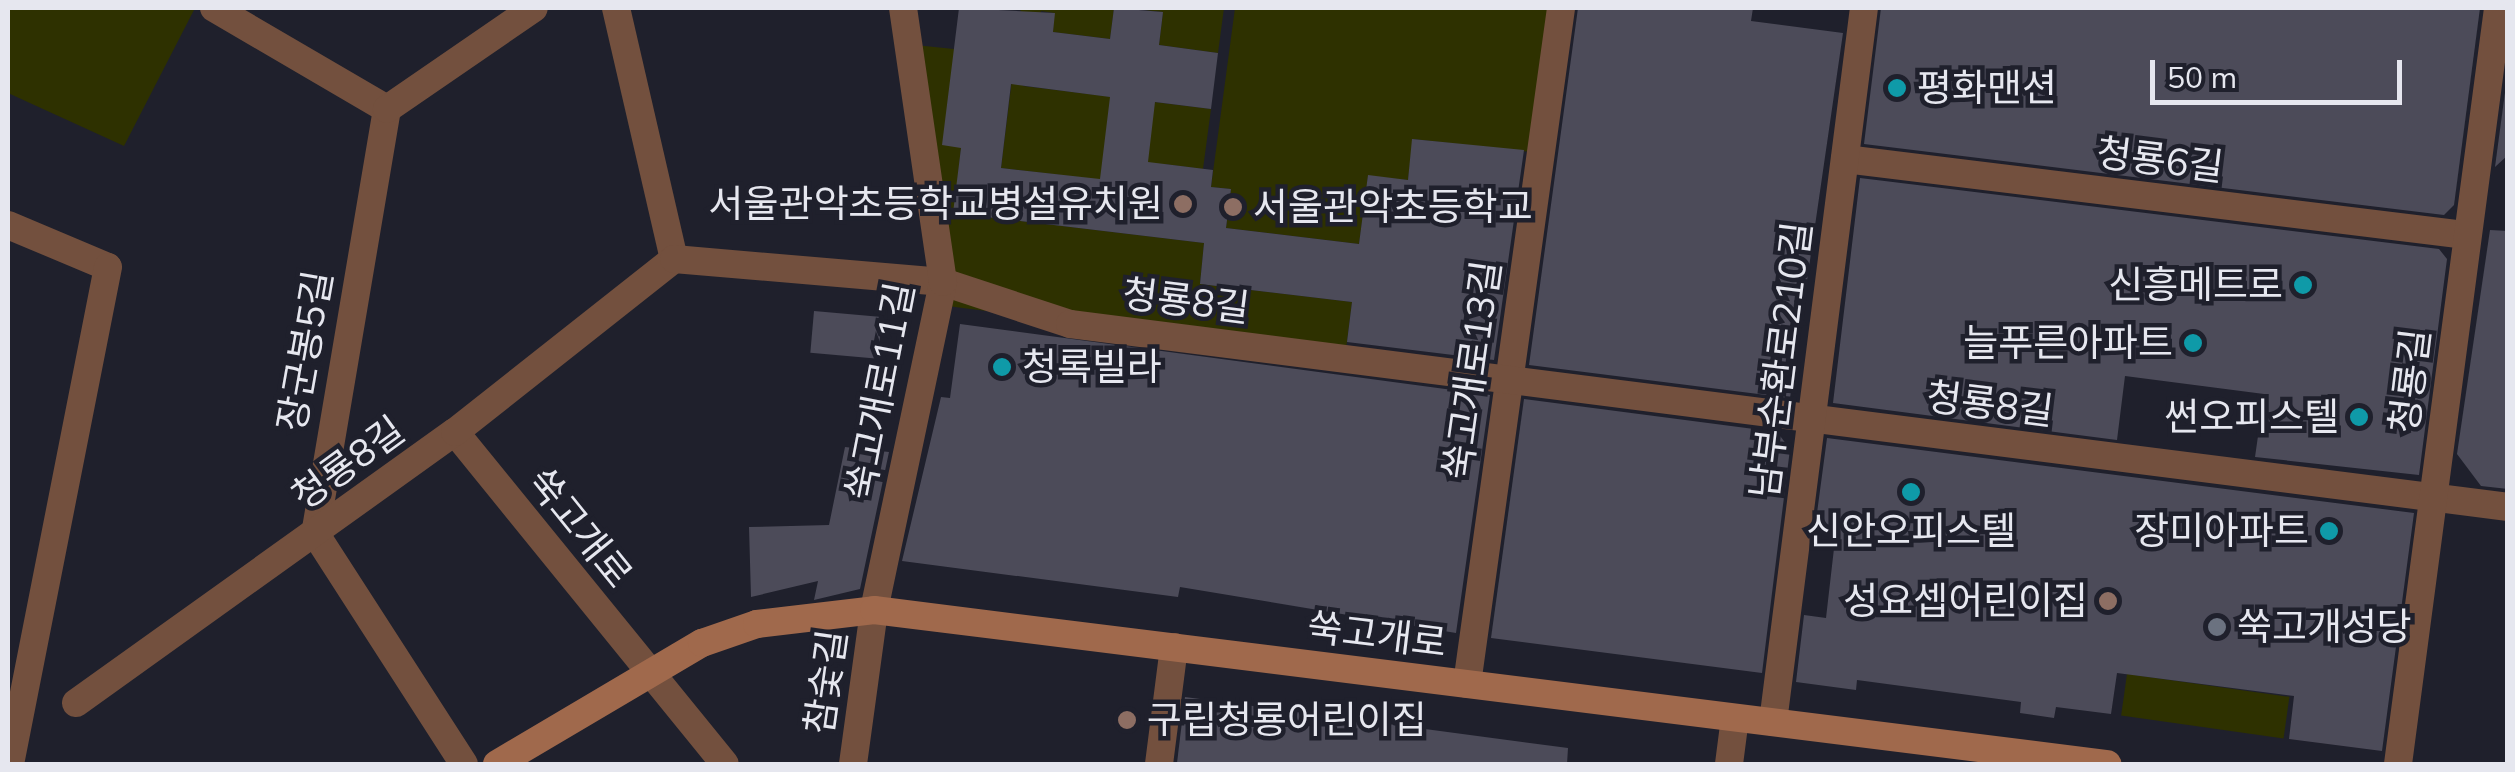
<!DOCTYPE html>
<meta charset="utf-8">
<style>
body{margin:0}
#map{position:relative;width:2515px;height:772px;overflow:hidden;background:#1f202c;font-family:Mulish,"Noto Sans KR",sans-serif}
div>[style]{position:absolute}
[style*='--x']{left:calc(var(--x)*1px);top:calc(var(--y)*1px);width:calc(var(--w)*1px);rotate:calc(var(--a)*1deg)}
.green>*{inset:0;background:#2e3100;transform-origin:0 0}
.building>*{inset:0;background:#4c4b59;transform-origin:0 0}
.minor>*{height:28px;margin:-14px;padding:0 14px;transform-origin:14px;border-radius:14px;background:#73503e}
.secondary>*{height:28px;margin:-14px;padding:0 14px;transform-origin:14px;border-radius:14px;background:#a0694c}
.dots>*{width:28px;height:28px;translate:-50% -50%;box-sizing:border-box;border:5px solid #1f202c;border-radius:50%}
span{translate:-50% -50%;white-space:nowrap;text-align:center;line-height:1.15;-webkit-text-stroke:9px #1f202c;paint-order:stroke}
.poi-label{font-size:38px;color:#e6e7ef}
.left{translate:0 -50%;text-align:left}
.right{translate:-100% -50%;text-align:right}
.street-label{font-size:38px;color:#e6e7ef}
.frame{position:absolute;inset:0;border:10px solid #e6e7ef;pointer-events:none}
.scale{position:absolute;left:2150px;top:60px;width:252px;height:45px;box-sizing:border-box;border:5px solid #e6e7ef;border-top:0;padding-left:12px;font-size:30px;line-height:35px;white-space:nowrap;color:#e6e7ef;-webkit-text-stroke:8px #1f202c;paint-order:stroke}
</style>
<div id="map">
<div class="green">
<div style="clip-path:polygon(8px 8px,195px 8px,124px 146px,8px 93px)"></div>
<div style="clip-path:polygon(1021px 8px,1114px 8px,1110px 39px,1053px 32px,1054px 13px,1041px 11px,1039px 30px,1018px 27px)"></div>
<div style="clip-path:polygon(1127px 8px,1224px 8px,1218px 53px,1159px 45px,1163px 12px)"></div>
<div style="clip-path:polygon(1235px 8px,1559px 8px,1539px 153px,1413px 139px,1408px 180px,1368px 176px,1359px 244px,1226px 228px,1231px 189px,1211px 187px)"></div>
<div style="clip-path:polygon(915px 45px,954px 49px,961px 148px,954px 213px,1204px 243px,1200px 284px,1352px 302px,1345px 357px,947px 306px)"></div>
<div style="clip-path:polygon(1015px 55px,1023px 86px,1211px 109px,1203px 169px,1164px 164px,1129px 183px,1001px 168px)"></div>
<div style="left:2127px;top:674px;width:164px;height:42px;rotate:8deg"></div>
</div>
<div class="building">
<div style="clip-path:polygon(evenodd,959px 8px,1055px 13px,1053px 32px,1110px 39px,1114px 8px,1163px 12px,1159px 45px,1218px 53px,1211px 109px,1155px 102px,1148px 162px,1213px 170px,1211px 187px,1231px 189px,1226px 228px,1359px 244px,1368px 175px,1408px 180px,1412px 139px,1524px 150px,1494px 360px,1347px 342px,1352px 302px,1200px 284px,1204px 243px,953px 213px,961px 148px,942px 145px,959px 8px,1011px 84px,1110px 97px,1100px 179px,1001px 168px,1011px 84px)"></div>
<div style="clip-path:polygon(1578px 8px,1753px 8px,1751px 21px,1843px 33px,1790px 398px,1529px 365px)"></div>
<div style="clip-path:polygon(1881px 8px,2480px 8px,2454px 205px,2444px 215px,1864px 144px)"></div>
<div style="clip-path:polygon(2508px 70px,2508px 155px,2495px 167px)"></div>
<div style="clip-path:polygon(1860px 178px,2439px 249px,2447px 259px,2419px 475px,2255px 457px,2264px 394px,2125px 376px,2117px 440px,1833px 403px)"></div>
<div style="clip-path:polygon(2490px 230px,2508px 231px,2508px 489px,2481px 486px,2457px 454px)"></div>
<div style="left:814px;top:311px;width:68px;height:42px;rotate:5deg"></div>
<div style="clip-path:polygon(960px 324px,1490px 395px,1456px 633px,1180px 587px,1178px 597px,902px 561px,941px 397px,950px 398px)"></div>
<div style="clip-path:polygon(1524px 399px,1777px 432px,1790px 449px,1762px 673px,1491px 638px)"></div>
<div style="clip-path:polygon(1827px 438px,2414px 513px,2382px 751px,2289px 739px,2294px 696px,2117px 673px,2111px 714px,2056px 707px,2054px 718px,2020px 713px,2021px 702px,1857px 680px,1856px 690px,1796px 682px,1804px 615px,1826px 618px,1836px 531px,1815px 528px)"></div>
<div style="clip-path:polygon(845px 447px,889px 452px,860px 589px,814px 600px,818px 581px,751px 597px,749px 527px,829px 525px)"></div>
<div style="clip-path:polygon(1185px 697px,1568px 748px,1567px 764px,1177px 763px)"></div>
</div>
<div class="minor">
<div style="--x:214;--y:8;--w:200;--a:30.3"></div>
<div style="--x:387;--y:109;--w:430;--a:99.6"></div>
<div style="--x:315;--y:533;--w:275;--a:57.2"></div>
<div style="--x:616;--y:8;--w:258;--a:77"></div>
<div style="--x:387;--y:109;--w:178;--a:-34.5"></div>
<div style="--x:1845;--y:159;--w:626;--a:6.98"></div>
<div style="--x:8;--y:225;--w:108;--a:22.8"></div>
<div style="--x:108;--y:267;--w:507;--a:101.15"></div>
<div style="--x:455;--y:432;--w:428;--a:50.9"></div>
<div style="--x:1467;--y:684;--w:683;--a:-82.08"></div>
<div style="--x:76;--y:703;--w:466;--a:-35.6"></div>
<div style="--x:455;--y:432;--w:279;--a:-38.3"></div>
<div style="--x:674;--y:259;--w:270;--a:4.9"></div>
<div style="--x:943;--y:282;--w:134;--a:18.3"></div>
<div style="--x:1070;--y:324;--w:1450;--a:7.25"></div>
<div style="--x:1773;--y:722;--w:720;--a:-82.74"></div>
<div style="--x:853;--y:764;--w:155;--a:-82.2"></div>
<div style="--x:874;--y:610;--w:335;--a:-78.1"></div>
<div style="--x:943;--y:282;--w:277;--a:-98.3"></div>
<div style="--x:1159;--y:764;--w:118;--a:-82.7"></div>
<div style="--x:1729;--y:764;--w:46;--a:-82.6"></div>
<div style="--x:2398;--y:764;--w:763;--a:-82.46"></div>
</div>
<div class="secondary">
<div style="--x:497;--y:764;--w:238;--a:-30.6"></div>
<div style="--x:702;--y:643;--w:58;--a:-19.1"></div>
<div style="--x:757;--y:624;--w:118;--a:-6.8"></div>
<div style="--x:874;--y:610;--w:1243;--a:7.12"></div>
</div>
<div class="dots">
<div style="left:1897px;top:88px;background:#0f9aa8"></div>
<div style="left:1183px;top:204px;background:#8d6e63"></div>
<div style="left:1233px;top:207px;background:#8d6e63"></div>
<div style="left:2303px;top:285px;background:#0f9aa8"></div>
<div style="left:2193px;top:343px;background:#0f9aa8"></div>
<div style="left:1002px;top:367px;background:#0f9aa8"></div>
<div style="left:2359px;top:417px;background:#0f9aa8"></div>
<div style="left:1911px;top:492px;background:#0f9aa8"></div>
<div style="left:2329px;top:531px;background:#0f9aa8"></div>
<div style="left:2108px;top:601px;background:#8d6e63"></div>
<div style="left:2217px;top:627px;background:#6b7280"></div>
<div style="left:1127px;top:720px;background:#8d6e63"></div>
</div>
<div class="poi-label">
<span class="left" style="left:1917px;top:88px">평화맨션</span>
<span class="right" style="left:1163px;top:204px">서울관악초등학교병설유치원</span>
<span class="left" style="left:1253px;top:207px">서울관악초등학교</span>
<span class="right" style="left:2283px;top:285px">신흥메트로</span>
<span class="right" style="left:2173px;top:343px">늘푸른아파트</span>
<span class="left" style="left:1022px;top:367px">청록빌라</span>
<span class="right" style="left:2339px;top:417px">썬오피스텔</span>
<span style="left:1911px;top:531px">신안오피스텔</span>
<span class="right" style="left:2309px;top:531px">장미아파트</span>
<span class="right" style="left:2088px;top:601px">성요셉어린이집</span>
<span class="left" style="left:2237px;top:627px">쑥고개성당</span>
<span class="left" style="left:1147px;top:720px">구립청룡어린이집</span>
</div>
<div class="street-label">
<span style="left:2160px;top:160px;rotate:7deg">청룡6길</span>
<span style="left:1186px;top:301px;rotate:7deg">청룡8길</span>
<span style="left:305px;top:351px;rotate:-80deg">장군봉5길</span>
<span style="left:1781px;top:360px;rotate:-83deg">남부순환로210길</span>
<span style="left:1472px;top:370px;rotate:-82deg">쑥고개로13길</span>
<span style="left:2410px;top:381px;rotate:-83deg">청룡길</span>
<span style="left:880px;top:391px;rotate:-79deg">쑥고개로11길</span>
<span style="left:1990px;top:404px;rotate:7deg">청룡8길</span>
<span style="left:348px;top:463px;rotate:-36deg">청룡8길</span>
<span style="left:580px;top:528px;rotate:51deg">쑥고개로</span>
<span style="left:1377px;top:635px;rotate:7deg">쑥고개로</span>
<span style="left:826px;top:682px;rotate:-82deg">참숯길</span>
</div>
<div class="frame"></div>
<div class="scale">50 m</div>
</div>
